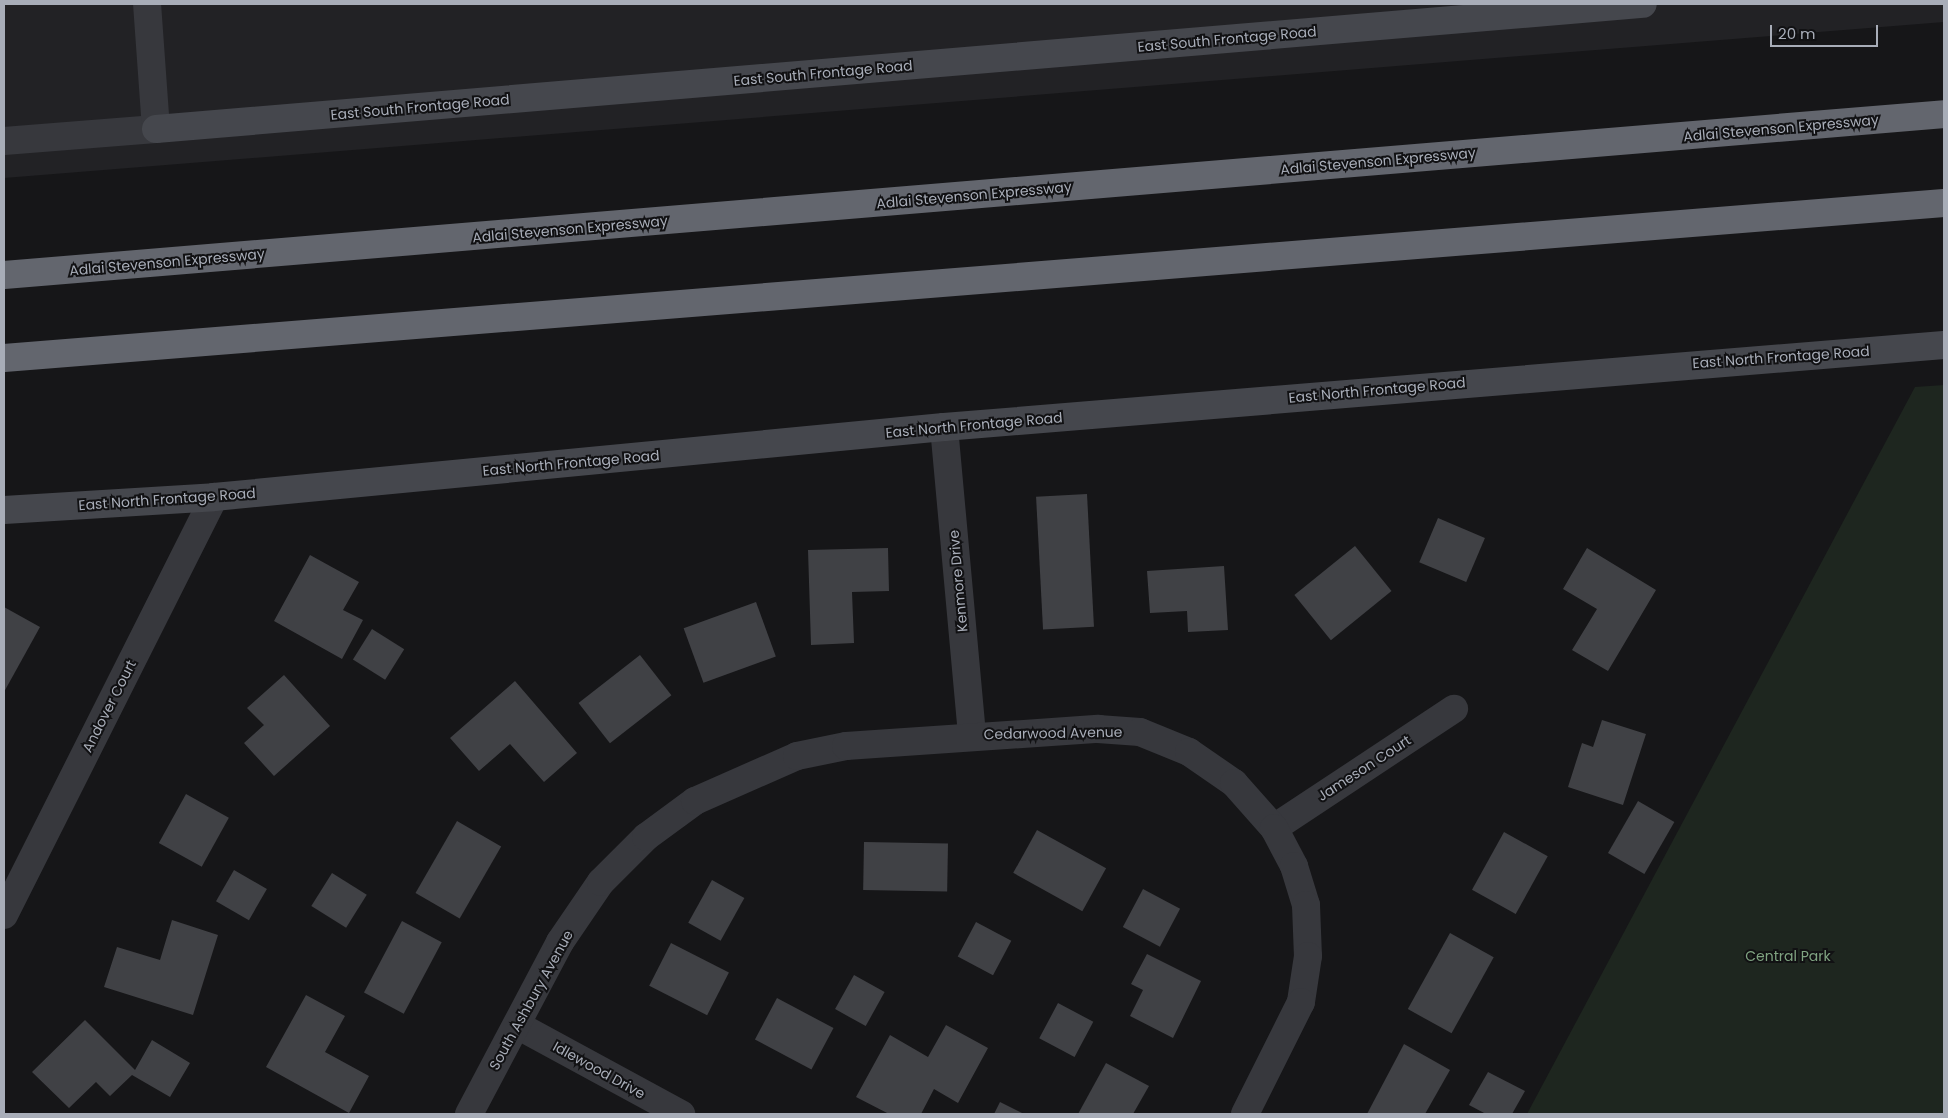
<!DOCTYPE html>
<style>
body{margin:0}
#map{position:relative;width:1948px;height:1118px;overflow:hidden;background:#161618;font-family:Poppins,sans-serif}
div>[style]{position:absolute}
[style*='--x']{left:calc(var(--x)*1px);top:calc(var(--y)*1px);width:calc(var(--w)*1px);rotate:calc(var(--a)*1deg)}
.built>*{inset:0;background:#222225}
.green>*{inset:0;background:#1e261f}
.building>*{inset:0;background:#404145;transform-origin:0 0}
.street>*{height:28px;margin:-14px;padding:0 14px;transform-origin:14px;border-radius:14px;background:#37383d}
.secondary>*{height:28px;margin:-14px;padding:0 14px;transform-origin:14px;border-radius:14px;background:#45474d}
.highway>*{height:28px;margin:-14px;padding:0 14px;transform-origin:14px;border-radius:14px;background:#63666e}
span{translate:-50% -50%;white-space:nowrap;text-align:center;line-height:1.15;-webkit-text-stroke:4px #111113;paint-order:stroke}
.street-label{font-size:14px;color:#a8adb8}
.park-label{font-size:14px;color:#7fa381}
.frame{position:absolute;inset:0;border:5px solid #a8adb8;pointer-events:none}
.scale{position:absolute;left:1770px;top:25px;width:108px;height:22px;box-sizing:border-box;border:2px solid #a8adb8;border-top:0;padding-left:6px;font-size:15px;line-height:18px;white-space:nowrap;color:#a8adb8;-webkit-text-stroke:4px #111113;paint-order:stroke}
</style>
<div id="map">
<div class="built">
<div style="clip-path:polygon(4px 4px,1944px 4px,1944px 22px,4px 178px)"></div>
</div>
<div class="green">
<div style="clip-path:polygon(1944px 385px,1944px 1114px,1527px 1114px,1915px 387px)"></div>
</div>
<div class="building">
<div style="left:1087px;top:494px;width:133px;height:51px;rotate:87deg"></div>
<div style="left:1438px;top:518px;width:51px;height:48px;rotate:23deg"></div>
<div style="left:1355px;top:546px;width:58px;height:78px;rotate:51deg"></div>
<div style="clip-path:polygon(888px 548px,889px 591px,852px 592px,854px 643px,811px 645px,808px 550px)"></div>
<div style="clip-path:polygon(1587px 548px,1656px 590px,1608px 671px,1572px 650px,1597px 609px,1563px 589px)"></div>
<div style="clip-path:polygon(310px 555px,359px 582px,343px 610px,363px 620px,342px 659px,274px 621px)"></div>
<div style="clip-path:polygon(1224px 566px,1228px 630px,1188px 632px,1187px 611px,1150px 613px,1147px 571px)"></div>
<div style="left:756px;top:602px;width:58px;height:77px;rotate:70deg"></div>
<div style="clip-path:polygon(4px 607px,40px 627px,4px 692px)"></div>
<div style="left:372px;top:629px;width:38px;height:36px;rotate:32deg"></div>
<div style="left:640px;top:655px;width:51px;height:78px;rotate:52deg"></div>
<div style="clip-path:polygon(284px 675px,330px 726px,274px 776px,244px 743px,264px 725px,247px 708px)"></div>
<div style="clip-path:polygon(515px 681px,577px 753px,544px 782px,510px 744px,479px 771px,450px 738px)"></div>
<div style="clip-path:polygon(1602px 720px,1646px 734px,1623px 805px,1568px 787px,1582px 743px,1593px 747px)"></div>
<div style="left:186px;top:794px;width:49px;height:56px;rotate:29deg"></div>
<div style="left:1638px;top:801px;width:42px;height:60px;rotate:30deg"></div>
<div style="left:457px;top:821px;width:51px;height:83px;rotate:30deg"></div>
<div style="left:1037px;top:830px;width:79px;height:49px;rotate:29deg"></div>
<div style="left:1504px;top:832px;width:50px;height:66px;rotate:29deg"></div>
<div style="left:864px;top:842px;width:84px;height:48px;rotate:1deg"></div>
<div style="left:234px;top:870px;width:38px;height:36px;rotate:30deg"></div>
<div style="left:332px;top:873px;width:41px;height:39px;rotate:32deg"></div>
<div style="left:712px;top:880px;width:37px;height:49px;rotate:29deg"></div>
<div style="left:1143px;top:889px;width:42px;height:43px;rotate:28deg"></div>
<div style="clip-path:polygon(172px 920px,218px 935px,193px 1015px,104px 987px,117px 947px,160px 960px)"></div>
<div style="left:402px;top:921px;width:45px;height:81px;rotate:28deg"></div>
<div style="left:976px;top:922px;width:40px;height:39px;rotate:28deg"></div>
<div style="left:1450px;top:933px;width:50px;height:87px;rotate:29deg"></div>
<div style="left:671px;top:943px;width:65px;height:48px;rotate:27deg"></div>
<div style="clip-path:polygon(1147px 954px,1201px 981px,1173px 1038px,1130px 1016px,1143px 990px,1131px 984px)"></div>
<div style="left:854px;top:975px;width:35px;height:39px;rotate:29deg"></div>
<div style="clip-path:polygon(306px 995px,345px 1016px,325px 1052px,369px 1076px,349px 1113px,266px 1067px)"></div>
<div style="left:777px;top:998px;width:64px;height:47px;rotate:28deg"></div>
<div style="left:1058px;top:1003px;width:40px;height:40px;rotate:28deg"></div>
<div style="clip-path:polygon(85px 1020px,135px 1070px,152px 1040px,190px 1063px,170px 1097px,132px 1075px,110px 1096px,96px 1082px,69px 1108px,32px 1072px)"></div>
<div style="clip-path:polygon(946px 1025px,988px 1048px,958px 1103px,934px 1089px,921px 1114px,889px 1114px,856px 1097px,890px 1035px,928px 1057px)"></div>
<div style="clip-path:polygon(1404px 1044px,1450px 1070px,1425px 1114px,1367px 1114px)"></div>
<div style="clip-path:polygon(1106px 1063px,1149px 1086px,1133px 1114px,1078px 1114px)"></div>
<div style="clip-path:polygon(1488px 1072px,1525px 1091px,1512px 1114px,1486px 1114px,1469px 1105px)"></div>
<div style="clip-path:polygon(1000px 1102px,1024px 1114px,994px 1114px)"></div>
</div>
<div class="street">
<div style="--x:4;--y:141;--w:152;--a:-4.5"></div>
<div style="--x:156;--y:129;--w:125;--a:-94.1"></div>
<div style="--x:944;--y:427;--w:309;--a:84.8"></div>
<div style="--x:1274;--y:828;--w:216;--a:-33.5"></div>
<div style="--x:4;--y:915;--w:468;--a:-63.3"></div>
<div style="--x:517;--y:1025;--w:187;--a:28.5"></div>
<div style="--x:469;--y:1114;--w:195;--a:-62.1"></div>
<div style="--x:560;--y:942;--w:73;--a:-55.7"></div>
<div style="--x:601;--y:882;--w:64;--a:-45"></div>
<div style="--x:646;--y:837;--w:61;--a:-36.3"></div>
<div style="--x:695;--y:801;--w:111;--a:-23.8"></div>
<div style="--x:797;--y:756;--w:50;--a:-11.5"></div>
<div style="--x:846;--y:746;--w:253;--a:-3.9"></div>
<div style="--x:1098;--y:729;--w:42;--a:4.1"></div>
<div style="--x:1140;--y:732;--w:53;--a:22.2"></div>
<div style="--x:1189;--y:752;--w:55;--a:34.6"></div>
<div style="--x:1234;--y:783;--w:60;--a:48.4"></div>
<div style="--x:1274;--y:828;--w:43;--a:62.2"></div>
<div style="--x:1294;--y:866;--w:41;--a:72.9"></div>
<div style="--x:1306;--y:905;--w:51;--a:87.8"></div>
<div style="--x:1308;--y:956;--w:47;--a:98.7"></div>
<div style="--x:1301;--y:1002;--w:125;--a:116.6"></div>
</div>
<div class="secondary">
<div style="--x:156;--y:129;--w:1492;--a:-4.81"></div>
<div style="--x:4;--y:510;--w:210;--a:-3.5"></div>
<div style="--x:214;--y:497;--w:733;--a:-5.48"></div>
<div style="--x:944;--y:427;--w:1003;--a:-4.69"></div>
</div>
<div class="highway">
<div style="--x:4;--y:275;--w:1947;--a:-4.74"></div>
<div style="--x:4;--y:358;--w:1946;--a:-4.57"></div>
</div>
<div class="street-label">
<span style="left:1227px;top:39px;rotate:-5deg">East South Frontage Road</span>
<span style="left:823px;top:73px;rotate:-5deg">East South Frontage Road</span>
<span style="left:420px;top:107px;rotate:-5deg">East South Frontage Road</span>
<span style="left:1781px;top:128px;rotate:-5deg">Adlai Stevenson Expressway</span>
<span style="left:1378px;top:161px;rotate:-5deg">Adlai Stevenson Expressway</span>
<span style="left:974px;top:195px;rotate:-5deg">Adlai Stevenson Expressway</span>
<span style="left:570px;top:229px;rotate:-5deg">Adlai Stevenson Expressway</span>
<span style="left:167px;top:262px;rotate:-5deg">Adlai Stevenson Expressway</span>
<span style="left:1781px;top:357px;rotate:-4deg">East North Frontage Road</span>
<span style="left:1377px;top:390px;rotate:-5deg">East North Frontage Road</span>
<span style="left:974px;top:425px;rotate:-5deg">East North Frontage Road</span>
<span style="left:571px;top:463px;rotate:-5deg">East North Frontage Road</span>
<span style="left:167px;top:499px;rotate:-4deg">East North Frontage Road</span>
<span style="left:958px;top:581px;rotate:-95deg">Kenmore Drive</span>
<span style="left:109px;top:706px;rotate:-63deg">Andover Court</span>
<span style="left:1053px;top:733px;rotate:-1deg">Cedarwood Avenue</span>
<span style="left:1364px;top:768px;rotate:-33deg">Jameson Court</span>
<span style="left:531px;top:1000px;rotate:-61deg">South Ashbury Avenue</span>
<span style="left:599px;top:1070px;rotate:29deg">Idlewood Drive</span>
</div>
<div class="park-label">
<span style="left:1788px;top:956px">Central Park</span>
</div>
<div class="frame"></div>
<div class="scale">20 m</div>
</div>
